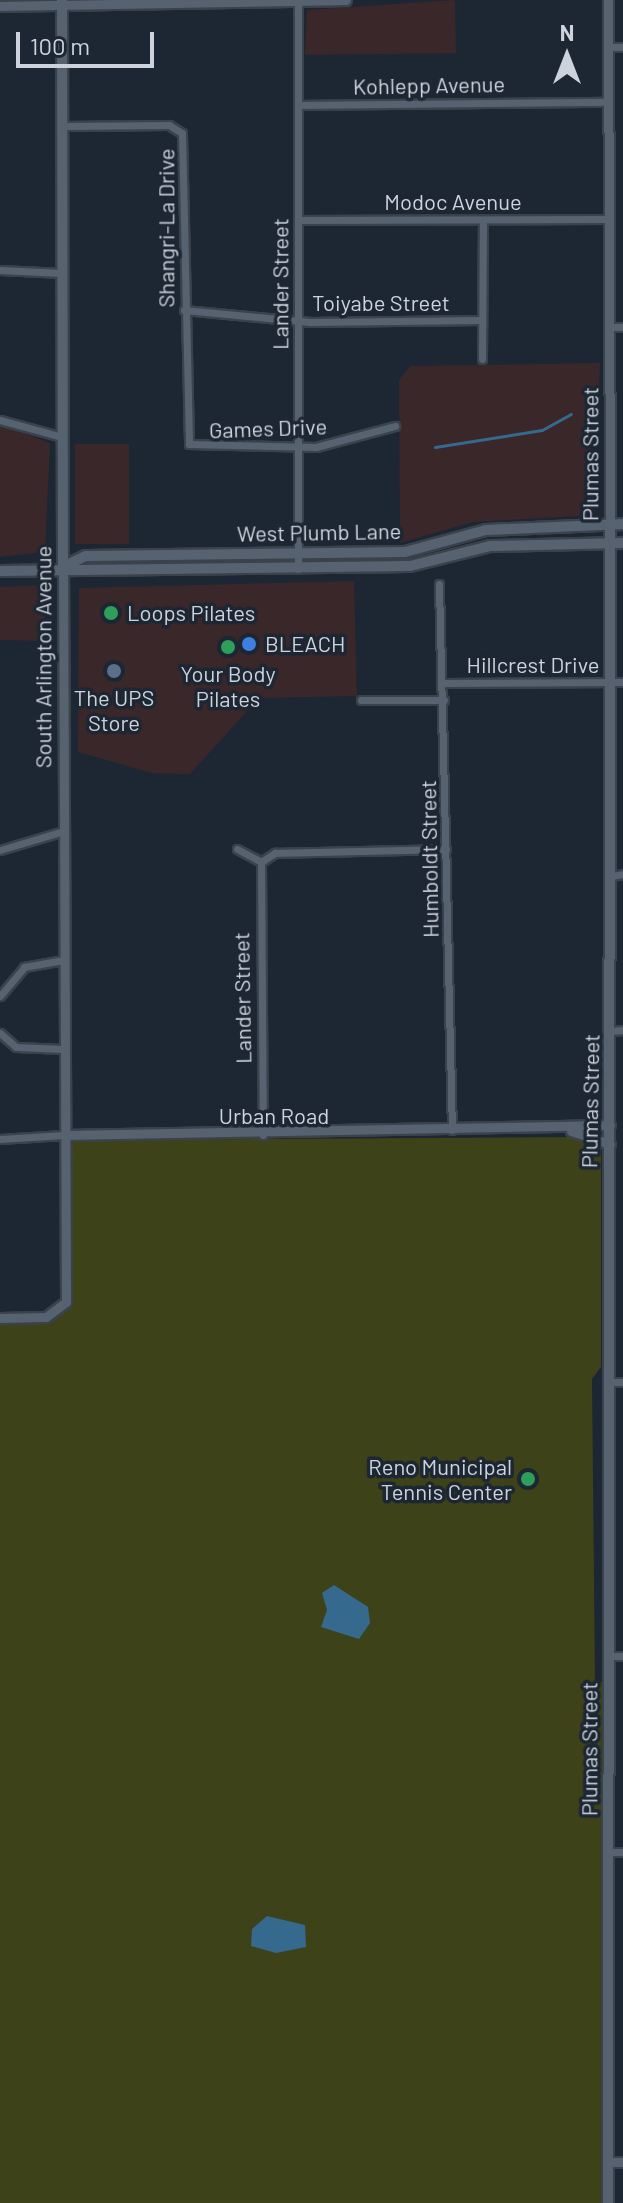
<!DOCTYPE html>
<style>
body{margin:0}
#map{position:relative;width:623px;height:2203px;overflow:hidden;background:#1d2633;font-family:Barlow,sans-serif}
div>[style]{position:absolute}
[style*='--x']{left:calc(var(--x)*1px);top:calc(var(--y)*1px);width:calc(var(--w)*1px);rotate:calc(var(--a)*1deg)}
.commercial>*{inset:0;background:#3a272a;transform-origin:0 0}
.green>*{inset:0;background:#3e4218}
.water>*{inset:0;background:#35698e}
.stream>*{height:3px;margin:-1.5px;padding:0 1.5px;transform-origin:1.5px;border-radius:1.5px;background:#35698e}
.roads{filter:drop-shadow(2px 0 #3a424c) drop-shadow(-2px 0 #3a424c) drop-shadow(0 2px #3a424c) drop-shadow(0 -2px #3a424c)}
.minor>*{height:7px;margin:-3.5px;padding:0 3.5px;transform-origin:3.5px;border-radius:3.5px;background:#576271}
.tertiary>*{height:9px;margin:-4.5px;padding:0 4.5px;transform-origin:4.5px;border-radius:4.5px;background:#576271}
.secondary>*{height:10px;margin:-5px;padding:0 5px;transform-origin:5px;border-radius:5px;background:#576271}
.dots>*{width:22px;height:22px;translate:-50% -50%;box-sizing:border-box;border:4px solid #1d2633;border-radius:50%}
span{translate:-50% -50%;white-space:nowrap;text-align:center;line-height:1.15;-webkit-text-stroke:7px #1d2633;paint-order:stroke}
.street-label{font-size:22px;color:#cdd3dc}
.poi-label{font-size:22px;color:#cdd3dc}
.left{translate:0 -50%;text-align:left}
.right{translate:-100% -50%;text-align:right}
.north{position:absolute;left:527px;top:16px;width:80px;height:80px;-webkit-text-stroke:6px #1d2633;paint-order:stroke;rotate:0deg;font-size:22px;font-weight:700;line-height:32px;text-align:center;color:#cdd3dc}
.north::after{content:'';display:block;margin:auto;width:28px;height:36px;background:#cdd3dc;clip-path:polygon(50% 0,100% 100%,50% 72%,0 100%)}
.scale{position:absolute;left:16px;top:32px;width:138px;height:36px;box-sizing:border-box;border:4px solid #cdd3dc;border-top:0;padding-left:10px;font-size:24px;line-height:28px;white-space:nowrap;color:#cdd3dc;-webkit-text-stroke:6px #1d2633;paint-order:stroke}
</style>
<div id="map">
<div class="commercial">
<div style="clip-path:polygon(455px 0,456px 53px,305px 55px,307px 10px)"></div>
<div style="clip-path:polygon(600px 363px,595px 515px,473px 522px,400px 543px,399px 380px,410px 366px)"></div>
<div style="clip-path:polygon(0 424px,50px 443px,45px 552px,0 557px)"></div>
<div style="left:75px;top:444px;width:54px;height:100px"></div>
<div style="clip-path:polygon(354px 581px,357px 696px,259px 698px,190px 774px,152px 773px,78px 752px,79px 588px)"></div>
<div style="clip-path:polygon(42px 585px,48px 641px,0 640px,0 587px)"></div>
</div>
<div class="green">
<div style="clip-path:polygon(601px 1137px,601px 1367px,592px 1379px,595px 1682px,602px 1682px,601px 2203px,0 2203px,0 1322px,45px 1321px,71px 1302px,70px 1140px)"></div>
</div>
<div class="water">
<div style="clip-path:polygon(334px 1585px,368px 1607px,370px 1623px,359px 1639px,321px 1627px,327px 1610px,322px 1593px)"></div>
<div style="clip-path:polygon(267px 1916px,305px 1925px,306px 1947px,276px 1953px,251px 1946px,252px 1929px)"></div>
</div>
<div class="stream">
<div style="--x:435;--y:447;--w:108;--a:-9"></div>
<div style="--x:542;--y:430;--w:33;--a:-29"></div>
</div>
<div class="roads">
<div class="minor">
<div style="--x:608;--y:47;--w:15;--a:0"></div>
<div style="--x:298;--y:105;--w:310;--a:-0.6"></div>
<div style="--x:62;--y:126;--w:107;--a:-0.5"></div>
<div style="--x:169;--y:125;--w:15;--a:32"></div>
<div style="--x:182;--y:133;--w:311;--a:88.7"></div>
<div style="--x:189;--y:444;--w:127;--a:1.4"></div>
<div style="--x:316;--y:447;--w:82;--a:-14.9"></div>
<div style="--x:298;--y:220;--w:310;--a:-0.2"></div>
<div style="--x:0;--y:270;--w:62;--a:2.8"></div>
<div style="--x:184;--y:310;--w:127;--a:5.4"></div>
<div style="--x:310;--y:322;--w:172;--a:-0.7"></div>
<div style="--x:609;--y:327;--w:14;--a:0"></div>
<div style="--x:482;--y:359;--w:139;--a:-89.6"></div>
<div style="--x:0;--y:420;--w:64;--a:15.3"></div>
<div style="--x:298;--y:569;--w:569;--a:-90"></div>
<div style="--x:439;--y:584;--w:546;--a:88.64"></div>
<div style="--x:444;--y:683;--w:179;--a:-0.3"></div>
<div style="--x:361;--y:700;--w:83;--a:0"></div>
<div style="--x:237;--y:849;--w:27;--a:28"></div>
<div style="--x:0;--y:850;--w:67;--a:-16.5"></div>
<div style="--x:261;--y:862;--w:273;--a:89.6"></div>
<div style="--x:261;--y:862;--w:17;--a:-33"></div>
<div style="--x:275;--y:853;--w:171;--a:-1.3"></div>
<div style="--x:611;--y:876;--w:12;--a:-9"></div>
<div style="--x:0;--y:996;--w:38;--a:-50"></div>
<div style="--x:24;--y:967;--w:40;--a:-10"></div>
<div style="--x:611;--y:1031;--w:12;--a:-5"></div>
<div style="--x:0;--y:1033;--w:21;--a:41"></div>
<div style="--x:16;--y:1047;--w:47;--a:2.4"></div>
<div style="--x:0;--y:1139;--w:64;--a:-3.6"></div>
<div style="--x:608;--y:1382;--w:15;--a:0"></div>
<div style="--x:609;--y:1656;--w:14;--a:0"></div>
<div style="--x:609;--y:1852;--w:14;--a:0"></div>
</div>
<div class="tertiary">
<div style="--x:608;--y:0;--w:525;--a:89.78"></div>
<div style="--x:0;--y:6;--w:346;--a:-1"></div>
<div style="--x:571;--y:1131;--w:41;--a:18.4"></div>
<div style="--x:64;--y:1135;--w:546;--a:-1.05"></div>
<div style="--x:0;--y:1318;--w:46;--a:-1.2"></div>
<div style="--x:46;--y:1317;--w:25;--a:-37"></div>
<div style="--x:66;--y:1302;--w:735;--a:-90.23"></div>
<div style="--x:608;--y:2162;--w:15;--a:0"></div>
</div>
<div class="secondary">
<div style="--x:62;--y:0;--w:567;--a:89.9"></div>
<div style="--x:63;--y:567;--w:25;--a:-26"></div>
<div style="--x:86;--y:556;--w:319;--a:-0.7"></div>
<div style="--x:405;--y:552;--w:84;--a:-15.2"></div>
<div style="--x:486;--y:530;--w:137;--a:-2.5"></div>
<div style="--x:0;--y:571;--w:410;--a:-0.7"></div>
<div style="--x:410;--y:566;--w:82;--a:-14"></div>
<div style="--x:490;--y:546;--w:133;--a:-1.3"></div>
<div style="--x:608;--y:2203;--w:1678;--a:-89.93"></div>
</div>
</div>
<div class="dots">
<div style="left:111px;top:613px;background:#2e9e5b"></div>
<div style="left:249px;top:644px;background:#3f7fe0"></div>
<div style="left:228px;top:647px;background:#2e9e5b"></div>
<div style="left:114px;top:671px;background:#5c6f8a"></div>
<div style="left:528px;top:1479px;background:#2e9e5b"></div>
</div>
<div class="street-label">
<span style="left:429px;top:85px;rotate:-1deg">Kohlepp Avenue</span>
<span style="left:453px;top:202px">Modoc Avenue</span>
<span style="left:166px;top:228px;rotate:-90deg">Shangri-La Drive</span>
<span style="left:280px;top:284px;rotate:-90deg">Lander Street</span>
<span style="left:381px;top:303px">Toiyabe Street</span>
<span style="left:268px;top:428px;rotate:-2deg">Games Drive</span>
<span style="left:590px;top:454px;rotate:-90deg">Plumas Street</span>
<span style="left:319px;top:532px;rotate:-1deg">West Plumb Lane</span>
<span style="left:43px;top:657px;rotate:-90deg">South Arlington Avenue</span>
<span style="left:533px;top:665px">Hillcrest Drive</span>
<span style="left:429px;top:859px;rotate:-91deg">Humboldt Street</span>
<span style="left:242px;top:998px;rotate:-91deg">Lander Street</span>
<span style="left:590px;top:1101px;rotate:-89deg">Plumas Street</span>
<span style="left:274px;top:1116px">Urban Road</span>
<span style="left:589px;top:1749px;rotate:-90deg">Plumas Street</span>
</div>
<div class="poi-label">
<span class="left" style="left:127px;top:613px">Loops Pilates</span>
<span class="left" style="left:265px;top:644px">BLEACH</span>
<span style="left:228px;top:686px">Your Body<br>Pilates</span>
<span style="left:114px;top:710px">The UPS<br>Store</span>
<span class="right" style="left:512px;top:1479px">Reno Municipal<br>Tennis Center</span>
</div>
<div class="north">N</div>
<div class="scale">100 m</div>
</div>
